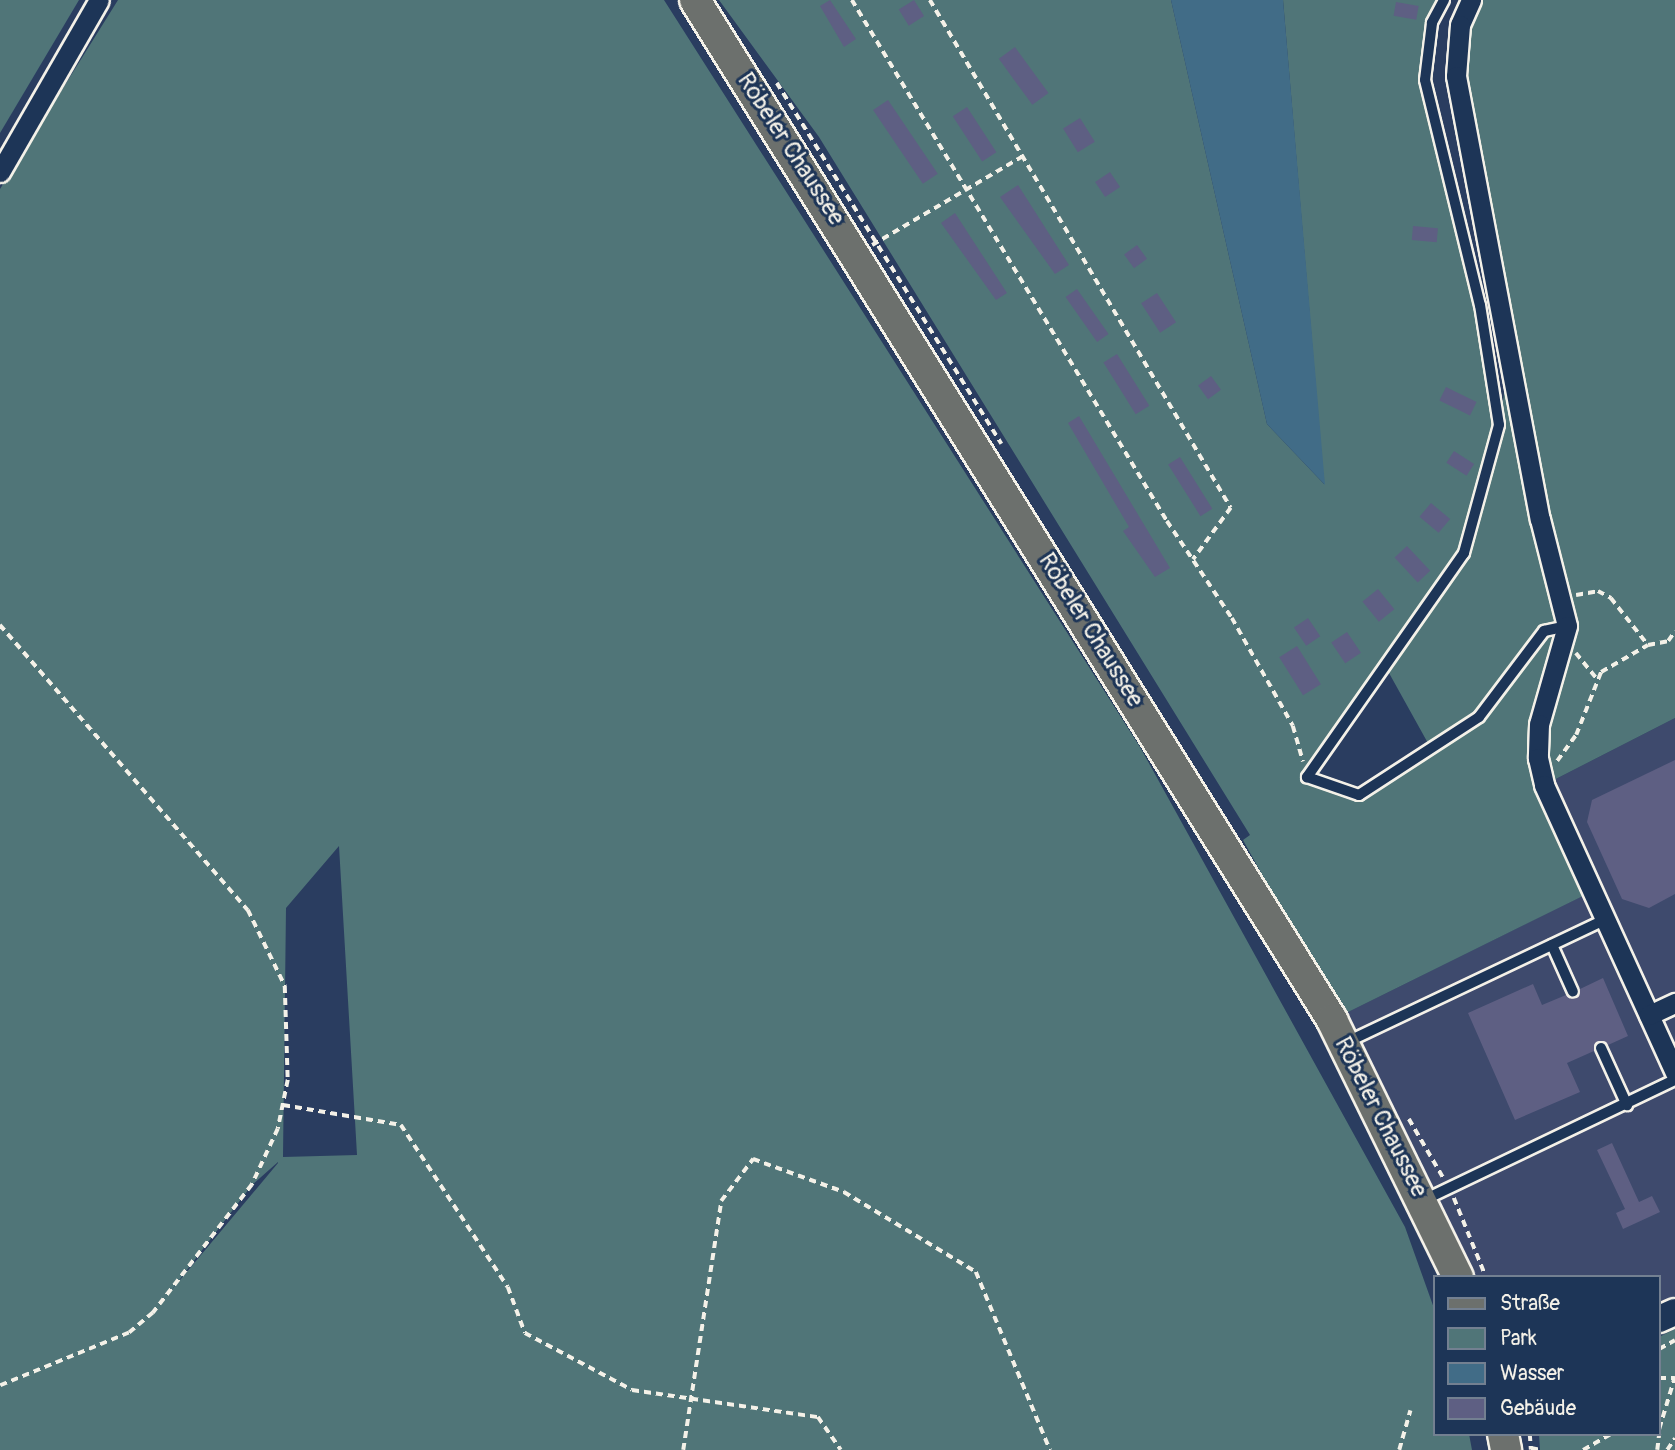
<!DOCTYPE html>
<meta charset="utf-8">
<style>
body{margin:0}
#map{position:relative;width:1675px;height:1450px;overflow:hidden;background:#2a3d60;font-family:Pangolin,sans-serif}
div>[style]{position:absolute}
[style*='--x']{left:calc(var(--x)*1px);top:calc(var(--y)*1px);width:calc(var(--w)*1px);rotate:calc(var(--a)*1deg)}
.built>*{inset:0;background:#3e4a6d}
.green>*{inset:0;background:#507578}
.water>*{inset:0;background:#416c87}
.building>*{inset:0;background:#5e5f83;transform-origin:0 0}
.path>*{height:3.5px;margin-top:-1.75px;transform-origin:0;background:repeating-linear-gradient(90deg,#f4f1e8 0 7px,transparent 0 12px)}
.roads{filter:drop-shadow(2px 0 #f4f1e8) drop-shadow(-2px 0 #f4f1e8) drop-shadow(0 2px #f4f1e8) drop-shadow(0 -2px #f4f1e8)}
.lane>*{height:10px;margin:-5px;padding:0 5px;transform-origin:5px;border-radius:5px;background:#1d3557}
.street>*{height:19px;margin:-9.5px;padding:0 9.5px;transform-origin:9.5px;border-radius:9.5px;background:#1d3557}
.secondary>*{height:26px;margin:-13px;padding:0 13px;transform-origin:13px;border-radius:13px;background:#1d3557}
.primary>*{height:30px;margin:-15px;padding:0 15px;transform-origin:15px;border-radius:15px;background:#6c706d}
span{translate:-50% -50%;white-space:nowrap;text-align:center;line-height:1.15;-webkit-text-stroke:6px #1d3557;paint-order:stroke}
.street-label{font-size:24px;color:#f4f1e8}
.legend{position:absolute;left:1433px;top:1275px;width:228px;height:161px;box-sizing:border-box;background:#1d3557;border:2px solid #738091;margin:0;padding:9px 12px;list-style:none;font-size:21px;color:#f4f1e8}
.legend li{display:flex;align-items:center;gap:14px;height:35px}
.legend b{width:35px;border:2px solid #738091}
</style>
<div id="map">
<div class="built">
<div style="clip-path:polygon(1675px 718px,1675px 1312px,1659px 1319px,1659px 1277px,1458px 1277px,1332px 1020px,1592px 891px,1544px 785px)"></div>
</div>
<div class="green">
<div style="clip-path:polygon(0 0,79px 0,0 133px)"></div>
<div style="clip-path:polygon(evenodd,118px 0,664px 0,1140px 747px,1405px 1227px,1435px 1311px,1435px 1434px,1469px 1434px,1472px 1450px,0 1450px,0 189px,118px 0,339px 846px,357px 1155px,283px 1157px,286px 908px,339px 846px,118px 0,278px 1162px,278px 1163px,170px 1292px,252px 1185px,278px 1162px)"></div>
<div style="clip-path:polygon(evenodd,719px 0,1171px 0,1267px 424px,1324px 484px,1283px 0,1444px 0,1432px 23px,1425px 80px,1480px 305px,1500px 422px,1510px 351px,1456px 76px,1471px 0,1675px 0,1675px 718px,1544px 785px,1593px 891px,1332px 1020px,1332px 1002px,1243px 840px,1250px 835px,819px 137px,719px 0,1384px 664px,1429px 745px,1359px 795px,1307px 776px,1384px 664px)"></div>
<div style="clip-path:polygon(1675px 1329px,1675px 1450px,1540px 1450px,1539px 1434px,1659px 1434px,1659px 1337px)"></div>
</div>
<div class="water">
<div style="clip-path:polygon(1171px 0,1283px 0,1325px 485px,1267px 424px)"></div>
</div>
<div class="building">
<div style="clip-path:polygon(830px 0,856px 39px,844px 47px,820px 6px)"></div>
<div style="left:914px;top:0;width:19px;height:18px;rotate:58deg"></div>
<div style="left:1396px;top:2px;width:23px;height:14px;rotate:10deg"></div>
<div style="left:1015px;top:47px;width:57px;height:20px;rotate:54deg"></div>
<div style="left:888px;top:100px;width:89px;height:18px;rotate:56deg"></div>
<div style="left:967px;top:107px;width:54px;height:17px;rotate:57deg"></div>
<div style="left:1080px;top:118px;width:28px;height:20px;rotate:58deg"></div>
<div style="left:1110px;top:172px;width:18px;height:18px;rotate:56deg"></div>
<div style="clip-path:polygon(1018px 185px,1069px 265px,1055px 274px,1000px 197px)"></div>
<div style="clip-path:polygon(955px 213px,1007px 293px,996px 300px,941px 223px)"></div>
<div style="left:1413px;top:226px;width:25px;height:14px;rotate:5deg"></div>
<div style="left:1137px;top:245px;width:17px;height:16px;rotate:54deg"></div>
<div style="left:1077px;top:289px;width:55px;height:14px;rotate:55deg"></div>
<div style="left:1157px;top:293px;width:35px;height:19px;rotate:57deg"></div>
<div style="left:1117px;top:354px;width:61px;height:16px;rotate:58deg"></div>
<div style="left:1211px;top:376px;width:17px;height:16px;rotate:54deg"></div>
<div style="left:1446px;top:387px;width:34px;height:15px;rotate:26deg"></div>
<div style="clip-path:polygon(1079px 416px,1170px 568px,1155px 577px,1123px 531px,1129px 527px,1068px 423px)"></div>
<div style="left:1454px;top:451px;width:24px;height:14px;rotate:33deg"></div>
<div style="left:1180px;top:457px;width:61px;height:14px;rotate:58deg"></div>
<div style="left:1431px;top:503px;width:25px;height:18px;rotate:40deg"></div>
<div style="left:1407px;top:546px;width:34px;height:17px;rotate:47deg"></div>
<div style="left:1378px;top:589px;width:26px;height:20px;rotate:51deg"></div>
<div style="left:1308px;top:618px;width:22px;height:17px;rotate:56deg"></div>
<div style="left:1347px;top:632px;width:25px;height:19px;rotate:56deg"></div>
<div style="left:1297px;top:646px;width:45px;height:21px;rotate:58deg"></div>
<div style="clip-path:polygon(1675px 760px,1675px 894px,1649px 908px,1622px 899px,1587px 822px,1592px 800px)"></div>
<div style="clip-path:polygon(1603px 978px,1628px 1036px,1608px 1045px,1599px 1041px,1594px 1051px,1567px 1063px,1580px 1092px,1515px 1120px,1468px 1013px,1533px 984px,1542px 1005px,1566px 995px,1575px 999px,1580px 989px)"></div>
<div style="clip-path:polygon(1612px 1143px,1639px 1202px,1652px 1196px,1660px 1212px,1623px 1229px,1616px 1213px,1625px 1209px,1597px 1150px)"></div>
</div>
<div class="path">
<div style="--x:852;--y:0;--w:609;--a:58.84"></div>
<div style="--x:1167;--y:521;--w:117;--a:56.2"></div>
<div style="--x:1232;--y:618;--w:124;--a:60.5"></div>
<div style="--x:1293;--y:726;--w:37;--a:74"></div>
<div style="--x:930;--y:0;--w:590;--a:59.35"></div>
<div style="--x:1231;--y:508;--w:64;--a:126.2"></div>
<div style="--x:777;--y:83;--w:425;--a:58.1"></div>
<div style="--x:872;--y:245;--w:178;--a:-30.5"></div>
<div style="--x:1576;--y:595;--w:22;--a:-10"></div>
<div style="--x:1598;--y:591;--w:15;--a:28"></div>
<div style="--x:1611;--y:598;--w:60;--a:51.8"></div>
<div style="--x:1648;--y:645;--w:20;--a:-11"></div>
<div style="--x:1668;--y:641;--w:12;--a:-55"></div>
<div style="--x:0;--y:625;--w:378;--a:49"></div>
<div style="--x:248;--y:910;--w:85;--a:64"></div>
<div style="--x:285;--y:986;--w:94;--a:88.2"></div>
<div style="--x:288;--y:1080;--w:50;--a:101.5"></div>
<div style="--x:278;--y:1129;--w:62;--a:114.9"></div>
<div style="--x:252;--y:1185;--w:162;--a:127.7"></div>
<div style="--x:153;--y:1313;--w:31;--a:140"></div>
<div style="--x:129;--y:1333;--w:139;--a:157.7"></div>
<div style="--x:1576;--y:653;--w:33;--a:51"></div>
<div style="--x:1557;--y:761;--w:32;--a:-54"></div>
<div style="--x:1576;--y:735;--w:68;--a:-68.4"></div>
<div style="--x:1601;--y:672;--w:54;--a:-29.9"></div>
<div style="--x:283;--y:1105;--w:120;--a:9.6"></div>
<div style="--x:401;--y:1125;--w:194;--a:56.6"></div>
<div style="--x:508;--y:1287;--w:49;--a:69.7"></div>
<div style="--x:525;--y:1333;--w:121;--a:28"></div>
<div style="--x:632;--y:1390;--w:188;--a:8.3"></div>
<div style="--x:818;--y:1417;--w:40;--a:55.1"></div>
<div style="--x:1409;--y:1119;--w:69;--a:59.7"></div>
<div style="--x:1454;--y:1198;--w:85;--a:67.9"></div>
<div style="--x:1659;--y:1349;--w:18;--a:-29"></div>
<div style="--x:1659;--y:1378;--w:14;--a:0"></div>
<div style="--x:1659;--y:1429;--w:55;--a:-73.2"></div>
<div style="--x:1530;--y:1434;--w:16;--a:86"></div>
<div style="--x:1531;--y:1448;--w:10;--a:11"></div>
<div style="--x:683;--y:1450;--w:252;--a:-81.3"></div>
<div style="--x:721;--y:1201;--w:53;--a:-52.7"></div>
<div style="--x:753;--y:1159;--w:97;--a:19.9"></div>
<div style="--x:844;--y:1192;--w:154;--a:31.2"></div>
<div style="--x:976;--y:1272;--w:193;--a:67.4"></div>
<div style="--x:1399;--y:1450;--w:41;--a:-74.2"></div>
<div style="--x:1583;--y:1450;--w:32;--a:-30"></div>
<div style="--x:1657;--y:1450;--w:16;--a:-83"></div>
<div style="--x:1667;--y:1450;--w:14;--a:-56"></div>
</div>
<div class="roads">
<div class="lane">
<div style="--x:1444;--y:0;--w:26;--a:118"></div>
<div style="--x:1432;--y:23;--w:57;--a:97"></div>
<div style="--x:1425;--y:80;--w:232;--a:76.3"></div>
<div style="--x:1480;--y:305;--w:121;--a:81"></div>
<div style="--x:1499;--y:425;--w:133;--a:105.3"></div>
<div style="--x:1464;--y:553;--w:274;--a:125"></div>
<div style="--x:1307;--y:777;--w:55;--a:19.1"></div>
<div style="--x:1359;--y:795;--w:143;--a:-33"></div>
<div style="--x:1479;--y:717;--w:108;--a:-52.9"></div>
<div style="--x:1544;--y:631;--w:24;--a:-12"></div>
<div style="--x:1552;--y:945;--w:51;--a:65.9"></div>
<div style="--x:1347;--y:1042;--w:287;--a:-25.4"></div>
<div style="--x:1601;--y:1048;--w:63;--a:65.5"></div>
<div style="--x:1424;--y:1200;--w:278;--a:-25.6"></div>
</div>
<div class="street">
<div style="--x:1471;--y:0;--w:27;--a:114"></div>
<div style="--x:1460;--y:25;--w:51;--a:94.5"></div>
<div style="--x:1456;--y:76;--w:451;--a:79.3"></div>
<div style="--x:1540;--y:519;--w:110;--a:75.8"></div>
<div style="--x:1567;--y:626;--w:102;--a:105.9"></div>
<div style="--x:1539;--y:724;--w:34;--a:92"></div>
<div style="--x:1538;--y:758;--w:28;--a:77"></div>
<div style="--x:1544;--y:785;--w:316;--a:65.5"></div>
<div style="--x:0;--y:172;--w:198;--a:-60.1"></div>
<div style="--x:1649;--y:1015;--w:29;--a:-25"></div>
</div>
<div class="secondary">
<div style="--x:1659;--y:1319;--w:17;--a:-24"></div>
</div>
<div class="primary">
<div style="--x:695;--y:0;--w:1203;--a:58.01"></div>
<div style="--x:1332;--y:1020;--w:286;--a:63.9"></div>
<div style="--x:1503;--y:1434;--w:16;--a:79"></div>
</div>
</div>
<div class="street-label">
<span style="left:791px;top:149px;rotate:57deg">Röbeler Chaussee</span>
<span style="left:1091px;top:630px;rotate:58deg">Röbeler Chaussee</span>
<span style="left:1381px;top:1117px;rotate:63deg">Röbeler Chaussee</span>
</div>
<ul class="legend">
<li><b style="height:9px;background:#6c706d"></b>Straße</li>
<li><b style="height:19px;background:#507578"></b>Park</li>
<li><b style="height:19px;background:#416c87"></b>Wasser</li>
<li><b style="height:19px;background:#5e5f83"></b>Gebäude</li>
</ul>
</div>
